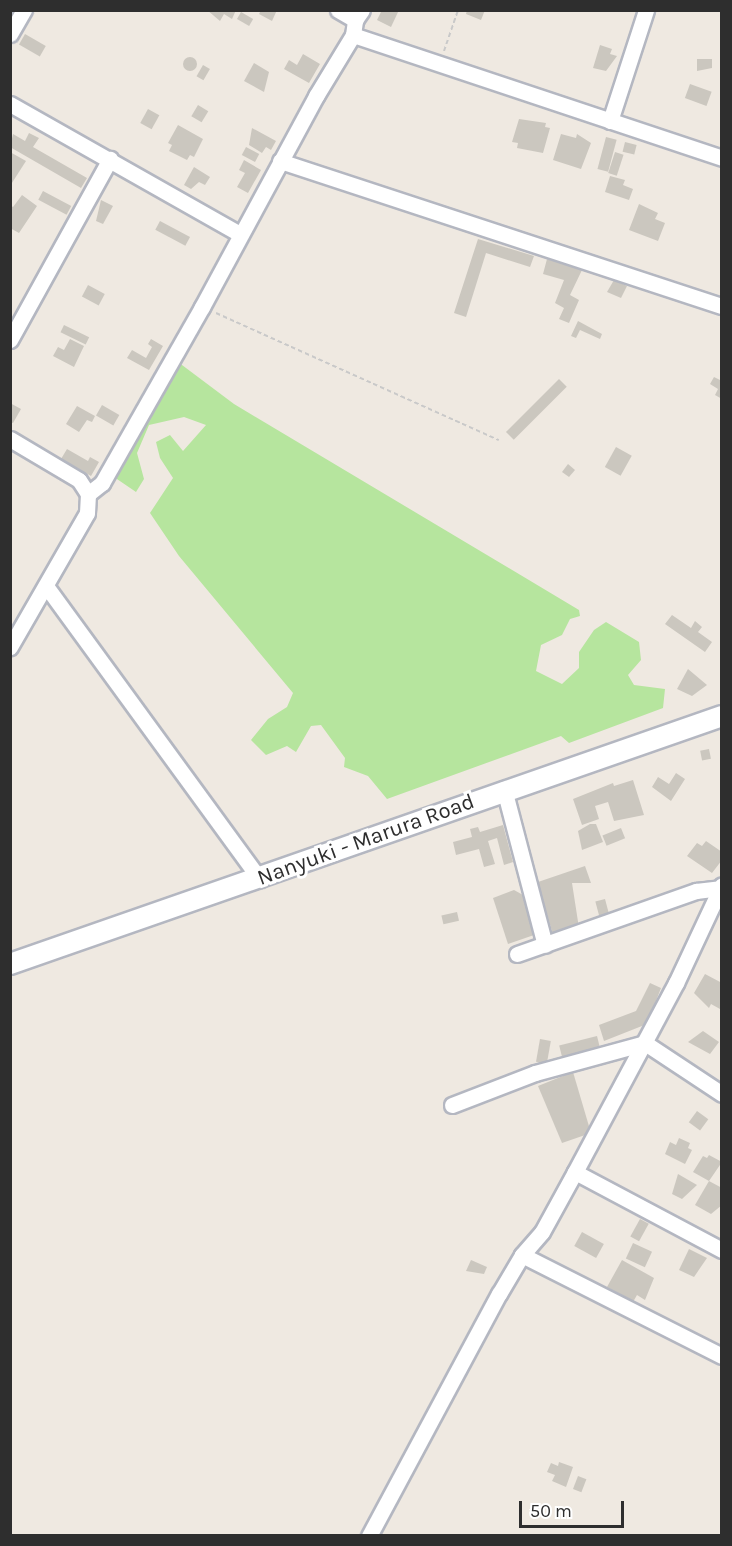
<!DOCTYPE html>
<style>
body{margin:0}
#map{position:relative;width:732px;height:1546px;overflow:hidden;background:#efe9e1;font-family:Karla,sans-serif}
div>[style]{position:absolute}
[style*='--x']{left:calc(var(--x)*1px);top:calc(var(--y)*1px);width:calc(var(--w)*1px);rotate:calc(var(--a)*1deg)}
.green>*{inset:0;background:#b6e59e}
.building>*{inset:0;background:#cbc7bf;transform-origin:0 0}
.round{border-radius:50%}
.path>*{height:2px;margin-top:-1px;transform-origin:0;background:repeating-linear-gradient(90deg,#c9c9c9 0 4.5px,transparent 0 7.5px)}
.roads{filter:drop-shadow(2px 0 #b4b7c1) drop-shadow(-2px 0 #b4b7c1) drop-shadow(0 2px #b4b7c1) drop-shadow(0 -2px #b4b7c1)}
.minor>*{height:15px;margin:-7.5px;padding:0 7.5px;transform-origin:7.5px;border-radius:7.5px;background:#fff}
.tertiary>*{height:20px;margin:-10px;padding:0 10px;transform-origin:10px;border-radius:10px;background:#fff}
span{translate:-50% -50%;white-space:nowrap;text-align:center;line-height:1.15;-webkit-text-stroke:6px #fff;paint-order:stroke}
.street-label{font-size:22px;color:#2e2e2e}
.frame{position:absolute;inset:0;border:12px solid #2e2e2e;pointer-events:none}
.scale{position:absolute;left:519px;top:1501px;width:105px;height:27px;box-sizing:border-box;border:3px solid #2e2e2e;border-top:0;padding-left:8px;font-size:18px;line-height:21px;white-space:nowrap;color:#2e2e2e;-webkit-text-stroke:4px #fff;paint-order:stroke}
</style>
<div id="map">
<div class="green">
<div style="clip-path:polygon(178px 362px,234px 404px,579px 610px,580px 616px,570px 619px,562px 635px,541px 645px,536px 671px,562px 684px,579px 668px,579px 652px,594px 630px,606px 622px,639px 642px,641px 660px,628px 675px,634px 685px,665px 689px,663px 708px,569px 743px,561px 736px,387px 799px,368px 776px,344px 767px,345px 758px,321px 725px,311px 726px,296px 752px,287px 746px,266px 755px,251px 740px,268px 719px,287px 707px,293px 693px,179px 556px,150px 513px,173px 478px,160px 458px,156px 442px,170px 435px,183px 451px,206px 425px,184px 417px,149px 425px,137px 453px,144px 479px,136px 492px,114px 477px)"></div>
</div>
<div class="building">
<div style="clip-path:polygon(207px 10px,236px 10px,232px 19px,224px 14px,220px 21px)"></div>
<div style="clip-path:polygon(261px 10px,277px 10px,272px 21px,259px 14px)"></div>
<div style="clip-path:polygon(382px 10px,399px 10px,391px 27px,377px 20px)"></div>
<div style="clip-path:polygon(467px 10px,485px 10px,481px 20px,466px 14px)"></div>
<div style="left:241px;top:12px;width:14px;height:8px;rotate:30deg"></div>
<div style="left:25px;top:34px;width:24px;height:12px;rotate:30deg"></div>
<div style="clip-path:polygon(600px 45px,612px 49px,610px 54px,617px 56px,606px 71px,593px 68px)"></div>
<div style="clip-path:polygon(303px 54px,320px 64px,309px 83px,284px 69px,289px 60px,297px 65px)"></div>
<div class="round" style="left:183px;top:57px;width:14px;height:14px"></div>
<div style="clip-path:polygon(697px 59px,712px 59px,712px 68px,697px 71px)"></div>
<div style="clip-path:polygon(254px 63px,269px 72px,264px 92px,244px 81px)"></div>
<div style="left:203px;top:65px;width:8px;height:13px;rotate:30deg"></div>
<div style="left:690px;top:84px;width:23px;height:15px;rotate:20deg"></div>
<div style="left:198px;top:105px;width:12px;height:13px;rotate:31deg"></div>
<div style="left:148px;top:109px;width:13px;height:16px;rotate:29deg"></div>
<div style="clip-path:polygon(519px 119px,546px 123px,545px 127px,550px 128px,543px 153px,517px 148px,518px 143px,512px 142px)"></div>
<div style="clip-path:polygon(178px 125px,203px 139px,194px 157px,190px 155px,187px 160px,169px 151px,172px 145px,168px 143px)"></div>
<div style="clip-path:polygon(252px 128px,276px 141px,271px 150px,266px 147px,262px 153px,249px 145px)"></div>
<div style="clip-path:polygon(29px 133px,39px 138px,33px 147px,87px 178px,81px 188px,10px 147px,13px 134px,25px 141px)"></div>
<div style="clip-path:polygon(561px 134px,576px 138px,577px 134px,591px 143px,581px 169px,553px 160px)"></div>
<div style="left:606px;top:137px;width:11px;height:33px;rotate:15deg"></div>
<div style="left:625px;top:142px;width:12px;height:10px;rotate:14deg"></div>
<div style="left:246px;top:147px;width:15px;height:9px;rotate:28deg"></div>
<div style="clip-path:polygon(10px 152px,26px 161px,10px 186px)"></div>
<div style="left:615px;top:152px;width:9px;height:22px;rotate:18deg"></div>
<div style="clip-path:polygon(244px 160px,261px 170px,248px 193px,237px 187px,245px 173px,239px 170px)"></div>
<div style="clip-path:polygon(194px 167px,210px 177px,205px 185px,199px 182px,191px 189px,184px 185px)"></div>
<div style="clip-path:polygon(610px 176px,625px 180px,623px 185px,633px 189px,629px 200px,605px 192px)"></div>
<div style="left:43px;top:191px;width:32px;height:10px;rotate:28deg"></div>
<div style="clip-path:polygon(22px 195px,37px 206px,19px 233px,10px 228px,10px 205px,13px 207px)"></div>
<div style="clip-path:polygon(101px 200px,113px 206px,103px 224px,96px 221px)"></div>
<div style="clip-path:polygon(639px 204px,658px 213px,655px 219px,665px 223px,658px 241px,629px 230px)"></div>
<div style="left:160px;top:221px;width:34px;height:10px;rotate:28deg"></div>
<div style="clip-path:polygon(478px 239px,534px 256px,530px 267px,486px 253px,466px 317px,454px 313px)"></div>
<div style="clip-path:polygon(547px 259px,582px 270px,570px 295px,579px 300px,569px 323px,559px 319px,564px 308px,555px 303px,564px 280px,543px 274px)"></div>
<div style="clip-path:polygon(614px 280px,627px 286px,621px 298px,607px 292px)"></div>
<div style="left:88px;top:285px;width:19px;height:13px;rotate:28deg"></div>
<div style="clip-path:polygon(578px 321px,602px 334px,600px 339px,580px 330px,576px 338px,571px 336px)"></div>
<div style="left:64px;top:325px;width:28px;height:8px;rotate:26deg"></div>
<div style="clip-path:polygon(70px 339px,84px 346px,74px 367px,53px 356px,58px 347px,64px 350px)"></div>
<div style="clip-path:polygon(151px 339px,163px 346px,149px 370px,127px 358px,132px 350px,146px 358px,152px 347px,148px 344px)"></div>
<div style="clip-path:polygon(714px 377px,722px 381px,722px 399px,715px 395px,718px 389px,710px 384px)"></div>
<div style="left:559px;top:379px;width:11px;height:75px;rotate:45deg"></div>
<div style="clip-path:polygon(10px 403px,21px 409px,13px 423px,10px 422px)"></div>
<div style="left:102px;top:405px;width:20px;height:12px;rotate:30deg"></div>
<div style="clip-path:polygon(77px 406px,95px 416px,92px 422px,87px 420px,79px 432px,66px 424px)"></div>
<div style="left:616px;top:447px;width:18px;height:23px;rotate:29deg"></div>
<div style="clip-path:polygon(67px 449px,88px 461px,90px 457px,99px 462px,91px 476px,61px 459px)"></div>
<div style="clip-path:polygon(568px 464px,575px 470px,569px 477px,562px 472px)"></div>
<div style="clip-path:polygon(672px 615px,691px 628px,695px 621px,702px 627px,698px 632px,712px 642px,705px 652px,665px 624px)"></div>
<div style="clip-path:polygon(688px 669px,707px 685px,692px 696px,677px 689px)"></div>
<div style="left:709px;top:749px;width:10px;height:9px;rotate:79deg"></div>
<div style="clip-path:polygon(676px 773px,685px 779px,671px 801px,652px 787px,658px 777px,669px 784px)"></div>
<div style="clip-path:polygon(633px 780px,644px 815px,614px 821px,608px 802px,595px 806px,599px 819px,582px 825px,573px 799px,613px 783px,614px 786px)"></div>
<div style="clip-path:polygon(590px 824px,596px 824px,603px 842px,582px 850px,578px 831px)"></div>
<div style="clip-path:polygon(503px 825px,513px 862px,504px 865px,497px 838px,488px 841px,495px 864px,484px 867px,479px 849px,456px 855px,453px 842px,472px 837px,470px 829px,478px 827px,480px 832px)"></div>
<div style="left:621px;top:828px;width:11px;height:20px;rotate:68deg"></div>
<div style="clip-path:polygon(706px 841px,722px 852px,722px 860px,712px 873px,687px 856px,697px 843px,702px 846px)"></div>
<div style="clip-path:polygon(585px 866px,591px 883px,572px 883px,579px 928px,553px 935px,538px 882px)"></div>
<div style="clip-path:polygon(514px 890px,523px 895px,534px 935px,508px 944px,493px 898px)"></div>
<div style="left:605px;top:899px;width:16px;height:10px;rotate:75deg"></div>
<div style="left:457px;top:912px;width:9px;height:16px;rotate:77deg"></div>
<div style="clip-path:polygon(705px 974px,722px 983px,720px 1009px,711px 1004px,709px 1008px,694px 993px)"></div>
<div style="clip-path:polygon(650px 983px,661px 988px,647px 1024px,604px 1041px,599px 1025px,636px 1011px)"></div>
<div style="clip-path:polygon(703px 1031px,719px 1042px,710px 1054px,688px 1042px)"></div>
<div style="left:597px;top:1036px;width:12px;height:39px;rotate:76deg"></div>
<div style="left:540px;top:1039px;width:11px;height:23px;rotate:10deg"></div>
<div style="clip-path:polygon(573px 1072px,591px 1133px,562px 1143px,538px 1086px)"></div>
<div style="left:697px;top:1111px;width:14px;height:14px;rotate:36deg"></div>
<div style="clip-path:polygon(679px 1138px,690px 1143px,688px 1148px,692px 1150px,685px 1164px,665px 1154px,670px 1142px,676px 1145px)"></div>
<div style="clip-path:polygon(709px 1155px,722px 1162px,709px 1181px,693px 1172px,703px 1156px,707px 1158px)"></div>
<div style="clip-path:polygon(678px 1174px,697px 1185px,682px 1199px,672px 1194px)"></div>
<div style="clip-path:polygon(709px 1181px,722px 1188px,722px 1205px,711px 1214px,695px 1205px)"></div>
<div style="left:640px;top:1219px;width:10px;height:20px;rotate:29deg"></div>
<div style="left:582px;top:1232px;width:25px;height:16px;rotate:29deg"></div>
<div style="left:633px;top:1243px;width:21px;height:17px;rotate:25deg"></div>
<div style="clip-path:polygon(689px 1249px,707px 1258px,694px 1277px,679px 1270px)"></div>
<div style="clip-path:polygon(471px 1260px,487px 1267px,484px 1274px,466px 1271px)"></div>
<div style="clip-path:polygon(622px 1260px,654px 1278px,645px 1300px,637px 1295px,633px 1302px,607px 1287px)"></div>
<div style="clip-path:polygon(559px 1462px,573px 1467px,566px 1487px,552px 1481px,555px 1475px,547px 1472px,551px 1463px,558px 1466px)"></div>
<div style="left:578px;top:1476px;width:9px;height:14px;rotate:21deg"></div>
</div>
<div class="path">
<div style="--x:444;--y:51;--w:43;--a:-71.1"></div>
<div style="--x:216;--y:313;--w:310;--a:24.2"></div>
</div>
<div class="roads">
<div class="minor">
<div style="--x:338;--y:10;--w:20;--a:30"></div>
<div style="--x:10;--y:34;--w:28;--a:-60"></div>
<div style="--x:353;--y:35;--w:389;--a:18.4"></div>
<div style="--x:10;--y:104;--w:264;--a:29.5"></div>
<div style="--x:610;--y:121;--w:117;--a:-72"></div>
<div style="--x:280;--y:161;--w:465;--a:18.2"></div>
<div style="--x:10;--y:340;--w:207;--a:-61.1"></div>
<div style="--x:10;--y:439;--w:80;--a:30.7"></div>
<div style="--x:79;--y:480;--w:17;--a:57"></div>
<div style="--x:88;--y:494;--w:19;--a:93"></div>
<div style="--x:87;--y:513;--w:155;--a:119.9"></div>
<div style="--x:88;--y:494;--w:18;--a:-38"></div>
<div style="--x:102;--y:483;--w:202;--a:-60.4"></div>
<div style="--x:202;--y:307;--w:240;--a:-61.6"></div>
<div style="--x:316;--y:96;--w:71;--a:-58.8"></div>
<div style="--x:353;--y:35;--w:15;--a:-82"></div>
<div style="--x:355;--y:20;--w:12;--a:-55"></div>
<div style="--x:46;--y:586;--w:363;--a:53.9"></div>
<div style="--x:504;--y:789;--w:161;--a:75.3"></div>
<div style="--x:517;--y:954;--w:190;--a:-19.4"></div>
<div style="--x:696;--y:891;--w:24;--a:-7"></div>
<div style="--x:452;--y:1105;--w:89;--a:-21.1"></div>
<div style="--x:535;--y:1073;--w:114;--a:-15.3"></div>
<div style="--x:645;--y:1043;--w:92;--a:33.5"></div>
<div style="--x:575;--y:1172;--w:166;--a:28"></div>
<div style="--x:522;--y:1255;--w:224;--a:26.8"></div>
<div style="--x:369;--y:1536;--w:275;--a:-61.8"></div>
<div style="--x:499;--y:1294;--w:45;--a:-59.5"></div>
<div style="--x:522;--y:1255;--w:30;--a:-49"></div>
<div style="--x:542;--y:1232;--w:68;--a:-61.2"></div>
<div style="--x:575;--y:1172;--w:214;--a:-61.9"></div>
<div style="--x:676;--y:983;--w:108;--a:-64.9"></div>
</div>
<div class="tertiary">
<div style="--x:10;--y:964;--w:754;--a:-19.2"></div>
</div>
</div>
<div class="street-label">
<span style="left:366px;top:840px;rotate:-20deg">Nanyuki - Marura Road</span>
</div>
<div class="frame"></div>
<div class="scale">50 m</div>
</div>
